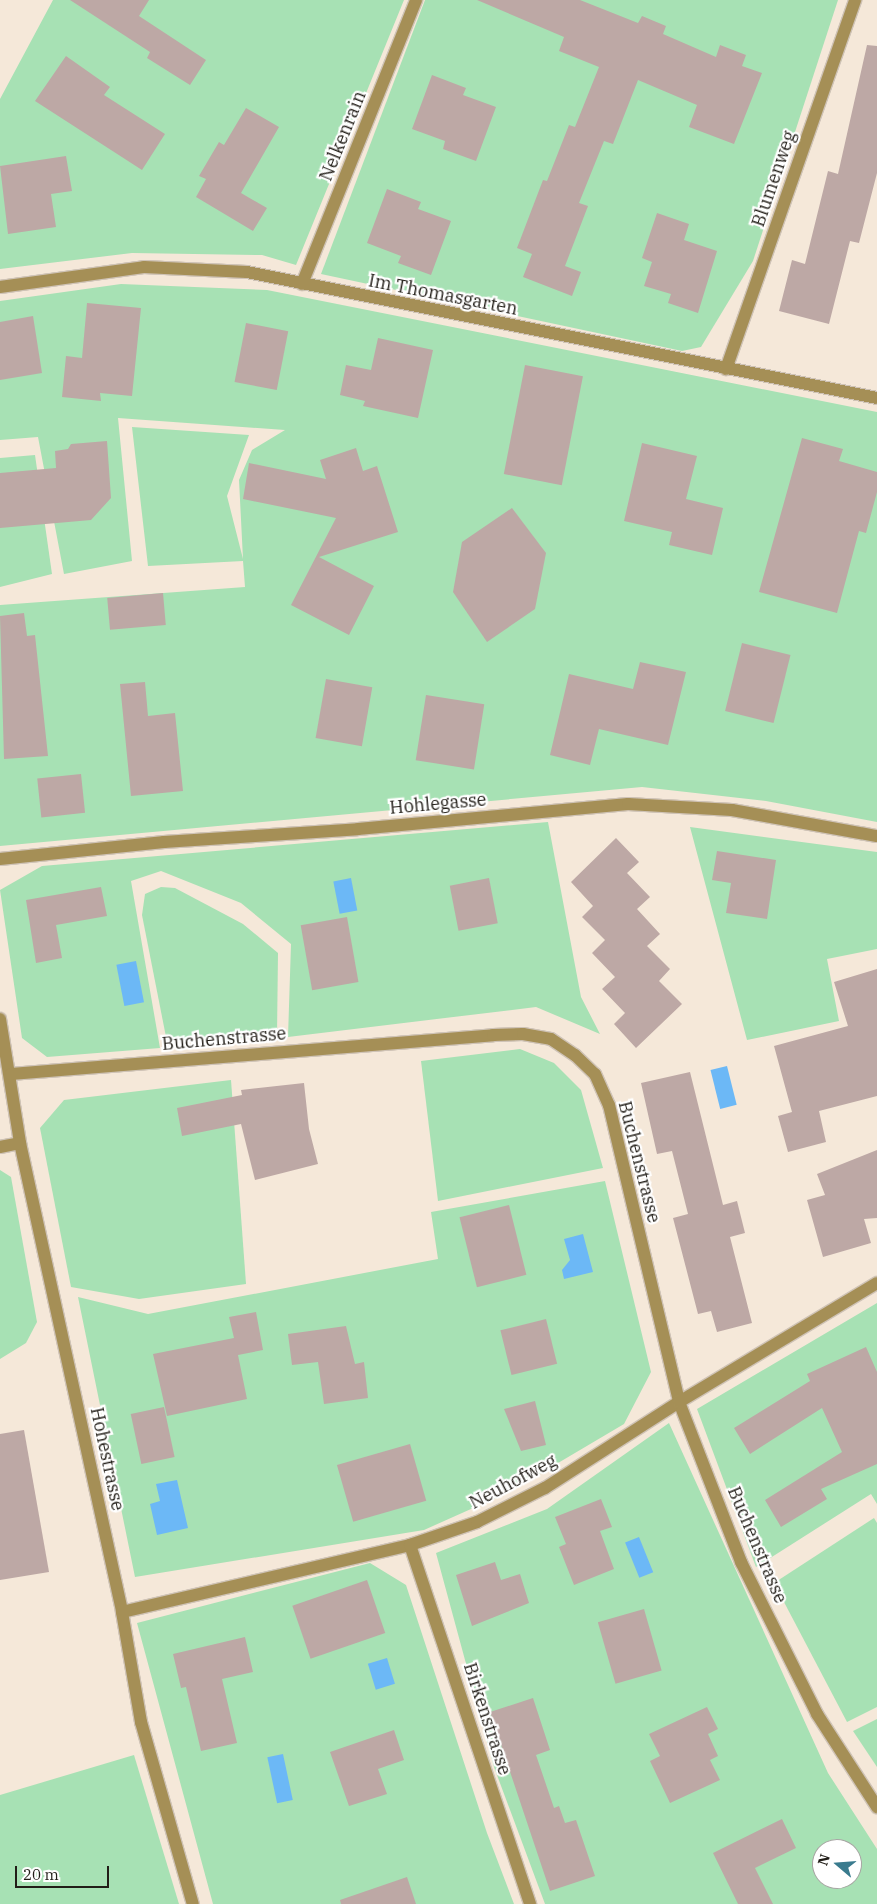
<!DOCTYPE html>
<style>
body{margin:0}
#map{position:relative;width:877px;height:1904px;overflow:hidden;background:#f5e8d9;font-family:"IBM Plex Serif",serif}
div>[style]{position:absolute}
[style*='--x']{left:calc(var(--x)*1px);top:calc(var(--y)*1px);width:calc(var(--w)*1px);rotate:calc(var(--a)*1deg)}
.green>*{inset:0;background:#a7e1b4}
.water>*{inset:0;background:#6cb8f6;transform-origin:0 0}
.building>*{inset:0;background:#bda8a5;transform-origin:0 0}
.roads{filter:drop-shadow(1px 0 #cfc3b6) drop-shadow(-1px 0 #cfc3b6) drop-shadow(0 1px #cfc3b6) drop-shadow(0 -1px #cfc3b6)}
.minor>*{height:12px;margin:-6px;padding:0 6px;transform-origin:6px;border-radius:6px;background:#a58f56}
span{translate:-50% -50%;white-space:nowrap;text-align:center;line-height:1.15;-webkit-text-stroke:4.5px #fff;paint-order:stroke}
.street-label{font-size:18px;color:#211d17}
.north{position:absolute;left:812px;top:1839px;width:50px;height:50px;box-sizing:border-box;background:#fff;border:1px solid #a6a5a2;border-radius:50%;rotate:288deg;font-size:14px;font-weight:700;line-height:20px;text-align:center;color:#211d17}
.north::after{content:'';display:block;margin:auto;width:18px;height:22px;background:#3a7b8e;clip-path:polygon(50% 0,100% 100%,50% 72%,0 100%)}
.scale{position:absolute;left:15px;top:1866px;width:94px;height:22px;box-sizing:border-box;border:2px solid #211d17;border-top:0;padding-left:6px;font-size:15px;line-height:18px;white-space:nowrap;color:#211d17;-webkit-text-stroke:4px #fff;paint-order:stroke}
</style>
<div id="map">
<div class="green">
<div style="clip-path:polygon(53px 0,404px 0,296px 265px,262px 255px,132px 253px,0 269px,0 99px)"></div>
<div style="clip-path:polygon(425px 0,838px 0,753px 261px,701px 347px,682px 351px,321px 274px)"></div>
<div style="clip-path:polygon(121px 284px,267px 290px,877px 412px,877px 822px,766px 801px,642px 787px,0 846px,0 605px,245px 587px,243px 561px,148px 566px,132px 427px,249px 435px,227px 496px,243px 559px,239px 480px,252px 450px,285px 430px,118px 418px,132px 561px,64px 574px,38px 437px,0 440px,0 301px)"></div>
<div style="clip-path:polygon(35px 455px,52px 574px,0 587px,0 458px)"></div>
<div style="clip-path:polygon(548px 822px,581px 997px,600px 1034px,536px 1007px,288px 1037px,291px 944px,241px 903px,161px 871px,131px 881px,160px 1048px,47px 1057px,22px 1038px,0 890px,42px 866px)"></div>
<div style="clip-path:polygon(690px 827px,877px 852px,877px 949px,827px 959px,839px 1021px,747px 1040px)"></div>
<div style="clip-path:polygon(161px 887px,175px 888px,243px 924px,278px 953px,277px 1036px,167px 1042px,142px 915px,145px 894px)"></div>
<div style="clip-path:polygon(520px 1049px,554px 1063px,581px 1090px,603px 1168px,438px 1201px,421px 1061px)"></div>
<div style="clip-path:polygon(231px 1080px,246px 1284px,139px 1299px,71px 1287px,40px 1128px,64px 1100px)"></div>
<div style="clip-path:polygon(0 1170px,11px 1177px,37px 1322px,26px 1343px,0 1359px)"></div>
<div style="clip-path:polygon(605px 1181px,651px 1372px,624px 1424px,509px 1492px,424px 1530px,135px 1577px,78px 1297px,148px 1314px,438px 1259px,431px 1212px)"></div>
<div style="clip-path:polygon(877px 1303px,877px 1504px,871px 1494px,756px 1567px,697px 1409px)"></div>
<div style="clip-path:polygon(evenodd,669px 1423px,828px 1773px,877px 1849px,877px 1904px,545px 1904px,494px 1767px,436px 1553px,547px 1509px,669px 1423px,822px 1849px,852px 1849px,852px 1879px,822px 1879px,822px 1849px)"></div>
<div style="clip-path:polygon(874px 1518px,877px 1523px,877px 1707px,847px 1722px,774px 1583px)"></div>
<div style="clip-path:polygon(370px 1563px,406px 1585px,487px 1833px,514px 1904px,213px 1904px,137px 1623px)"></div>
<div style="clip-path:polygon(877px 1719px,877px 1767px,853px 1731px)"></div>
<div style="clip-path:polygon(134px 1755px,179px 1904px,0 1904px,0 1795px)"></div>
</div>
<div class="water">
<div style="left:351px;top:878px;width:33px;height:18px;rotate:79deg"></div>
<div style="left:136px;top:961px;width:42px;height:20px;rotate:79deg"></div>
<div style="left:727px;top:1066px;width:40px;height:17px;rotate:76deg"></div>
<div style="clip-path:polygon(583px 1234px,593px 1272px,564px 1279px,562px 1270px,570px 1260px,564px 1239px)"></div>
<div style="clip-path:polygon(177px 1480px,188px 1528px,157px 1535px,150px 1504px,160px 1501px,156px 1484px)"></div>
<div style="left:639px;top:1537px;width:38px;height:15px;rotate:68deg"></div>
<div style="left:387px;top:1658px;width:27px;height:20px;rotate:73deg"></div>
<div style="left:283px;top:1754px;width:47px;height:16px;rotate:78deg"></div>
</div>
<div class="building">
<div style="clip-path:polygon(70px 0,149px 0,139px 16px,206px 60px,190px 85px,147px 58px,150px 52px)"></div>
<div style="clip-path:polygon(477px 0,580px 0,638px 23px,642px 16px,666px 26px,663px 34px,716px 57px,720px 45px,746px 55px,742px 66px,762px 73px,734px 144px,689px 127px,697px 105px,638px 80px,613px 144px,604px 141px,579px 203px,588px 206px,565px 266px,581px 272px,572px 296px,523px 277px,532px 254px,517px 248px,543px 180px,547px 181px,569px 125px,575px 127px,599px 67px,559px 51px,564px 37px)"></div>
<div style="clip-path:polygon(867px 45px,877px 46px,877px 173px,859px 243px,850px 241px,829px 324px,779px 311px,792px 260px,805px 264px,828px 171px,838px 174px)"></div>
<div style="clip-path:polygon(66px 56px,110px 87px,104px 95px,165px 134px,142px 170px,35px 101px)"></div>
<div style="clip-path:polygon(432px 75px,466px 88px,463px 95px,496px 107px,476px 161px,443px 149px,445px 141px,412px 129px)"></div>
<div style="clip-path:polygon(246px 108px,279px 127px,241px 193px,267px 208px,253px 231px,196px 197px,206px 179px,199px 176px,219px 142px,224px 145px)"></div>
<div style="clip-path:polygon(66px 156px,72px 191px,51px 194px,56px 227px,8px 234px,0 166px)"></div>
<div style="clip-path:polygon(387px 189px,421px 202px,418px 209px,451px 221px,431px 275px,398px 263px,401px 256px,367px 243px)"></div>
<div style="clip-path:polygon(657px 213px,689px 224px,684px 240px,717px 251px,698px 313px,668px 303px,671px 294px,644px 286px,652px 262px,642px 258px)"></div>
<div style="clip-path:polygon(87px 303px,141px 308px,132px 396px,100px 393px,101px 401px,62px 397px,66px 356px,82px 358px)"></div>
<div style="clip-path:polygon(33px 316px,42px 373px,0 380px,0 322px)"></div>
<div style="left:246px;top:323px;width:43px;height:60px;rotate:11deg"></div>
<div style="clip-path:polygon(378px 338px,433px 350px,418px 418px,363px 406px,365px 401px,340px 395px,346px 365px,371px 370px)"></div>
<div style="left:525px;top:365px;width:59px;height:111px;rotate:11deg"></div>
<div style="clip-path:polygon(802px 438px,843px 449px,839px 461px,877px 472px,877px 492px,866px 533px,859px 531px,837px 613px,759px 592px)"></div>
<div style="clip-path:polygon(107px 441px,111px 498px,91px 520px,0 528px,0 473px,56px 468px,55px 451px,68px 449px,71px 444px)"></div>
<div style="clip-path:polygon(642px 443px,697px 456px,686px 499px,723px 508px,712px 555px,669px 545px,672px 532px,624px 521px)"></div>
<div style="clip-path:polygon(356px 448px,363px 471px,377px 466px,398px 532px,319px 557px,374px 586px,349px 635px,291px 605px,336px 518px,243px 499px,249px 463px,326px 479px,320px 460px)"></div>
<div style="clip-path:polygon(512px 508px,546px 553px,535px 609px,487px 642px,453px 592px,462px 542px)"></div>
<div style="left:163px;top:593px;width:32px;height:56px;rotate:85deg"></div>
<div style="clip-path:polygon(24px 613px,27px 636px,35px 635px,48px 756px,4px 759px,0 616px)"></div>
<div style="left:742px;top:643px;width:50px;height:70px;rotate:14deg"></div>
<div style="clip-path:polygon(640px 662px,686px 672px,668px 745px,599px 729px,590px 765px,550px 755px,569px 674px,633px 689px)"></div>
<div style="left:326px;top:679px;width:47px;height:60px;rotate:10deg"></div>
<div style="clip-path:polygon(145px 682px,148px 716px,175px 713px,183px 791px,131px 796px,120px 684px)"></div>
<div style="left:426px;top:695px;width:59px;height:66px;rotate:9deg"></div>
<div style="left:81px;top:774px;width:39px;height:44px;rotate:84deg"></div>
<div style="clip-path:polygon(616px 838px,639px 862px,627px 873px,650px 897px,637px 909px,660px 934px,647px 946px,670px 969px,659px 981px,682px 1004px,636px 1048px,614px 1024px,625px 1013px,602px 989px,615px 977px,592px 953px,605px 940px,582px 917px,593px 906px,571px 882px)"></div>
<div style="clip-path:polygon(717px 851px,776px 860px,767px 919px,726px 913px,731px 883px,712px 880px)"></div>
<div style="left:489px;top:878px;width:46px;height:40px;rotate:79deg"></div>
<div style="clip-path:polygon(101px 887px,107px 916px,56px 925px,62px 958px,36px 963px,26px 900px)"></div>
<div style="left:347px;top:917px;width:66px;height:47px;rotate:80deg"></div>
<div style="clip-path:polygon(877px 969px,877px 1096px,819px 1111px,826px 1142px,788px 1152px,778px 1116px,792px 1112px,774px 1046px,848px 1026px,834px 982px)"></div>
<div style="clip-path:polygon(690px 1072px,723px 1205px,737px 1201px,745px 1233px,730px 1237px,752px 1323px,717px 1332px,711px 1311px,698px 1314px,673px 1218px,688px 1214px,672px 1151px,657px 1154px,641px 1083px)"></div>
<div style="clip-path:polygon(304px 1083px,309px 1129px,318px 1164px,255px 1180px,241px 1124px,182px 1136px,177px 1108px,242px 1095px,241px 1090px)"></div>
<div style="clip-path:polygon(877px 1150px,877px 1218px,864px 1219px,871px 1243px,823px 1257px,807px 1200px,825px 1195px,817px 1174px)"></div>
<div style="left:509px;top:1205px;width:72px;height:51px;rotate:76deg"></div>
<div style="clip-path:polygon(256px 1312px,263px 1350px,238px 1355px,247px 1399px,167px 1416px,153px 1354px,234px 1338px,229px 1317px)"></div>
<div style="left:546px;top:1319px;width:46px;height:47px;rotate:76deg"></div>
<div style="clip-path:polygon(346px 1326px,355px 1364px,364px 1362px,368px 1398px,324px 1404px,318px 1362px,292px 1365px,288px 1334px)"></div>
<div style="clip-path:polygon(866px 1347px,877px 1372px,877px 1464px,821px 1489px,827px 1499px,781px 1527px,765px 1500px,842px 1452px,822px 1408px,750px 1454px,734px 1428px,810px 1381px,807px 1374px)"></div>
<div style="clip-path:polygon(535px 1401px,546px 1445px,521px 1451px,504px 1409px)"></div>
<div style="left:164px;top:1407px;width:51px;height:34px;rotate:78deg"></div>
<div style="clip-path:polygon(24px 1430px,49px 1572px,0 1580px,0 1434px)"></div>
<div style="left:410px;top:1444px;width:59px;height:76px;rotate:74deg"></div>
<div style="clip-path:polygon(601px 1499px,612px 1527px,600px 1531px,614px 1569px,574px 1585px,559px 1547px,566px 1544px,555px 1517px)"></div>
<div style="clip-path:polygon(495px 1562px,501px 1580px,520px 1574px,529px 1603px,472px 1626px,456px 1575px)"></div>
<div style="left:367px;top:1580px;width:56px;height:79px;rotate:71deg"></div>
<div style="left:644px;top:1609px;width:64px;height:48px;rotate:74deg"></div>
<div style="clip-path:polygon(245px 1637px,253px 1672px,222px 1679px,237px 1743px,201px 1751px,186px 1687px,181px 1688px,173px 1654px)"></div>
<div style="clip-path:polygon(533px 1698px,550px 1750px,536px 1755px,554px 1808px,559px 1806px,565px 1823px,576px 1820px,595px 1876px,550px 1891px,490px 1712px)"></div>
<div style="clip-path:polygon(707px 1707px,718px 1729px,708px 1734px,718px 1756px,710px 1760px,720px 1780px,670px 1803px,650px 1761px,660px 1756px,649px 1734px)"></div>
<div style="clip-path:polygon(394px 1730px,404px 1760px,378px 1769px,387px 1794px,349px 1806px,330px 1752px)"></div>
<div style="clip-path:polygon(782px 1819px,796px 1848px,755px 1868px,773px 1904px,738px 1904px,713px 1853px)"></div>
<div style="clip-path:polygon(407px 1877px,416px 1904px,341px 1904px,340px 1900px)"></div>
</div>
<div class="roads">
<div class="minor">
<div style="--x:302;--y:284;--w:306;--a:-68.1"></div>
<div style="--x:0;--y:287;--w:145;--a:-7.9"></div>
<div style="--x:144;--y:267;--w:103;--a:2.8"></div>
<div style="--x:247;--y:272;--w:642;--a:11.31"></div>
<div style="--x:726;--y:369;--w:391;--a:-70.7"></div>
<div style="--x:0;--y:859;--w:165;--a:-5.9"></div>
<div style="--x:164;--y:842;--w:194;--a:-3.8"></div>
<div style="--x:358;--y:829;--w:271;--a:-5.3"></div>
<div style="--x:628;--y:804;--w:104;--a:3.3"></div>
<div style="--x:732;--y:810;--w:147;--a:10.2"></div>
<div style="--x:0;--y:1019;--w:126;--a:80.8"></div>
<div style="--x:20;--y:1143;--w:480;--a:77.7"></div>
<div style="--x:122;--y:1612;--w:112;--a:80.2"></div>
<div style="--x:141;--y:1722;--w:189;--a:74.1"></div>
<div style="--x:11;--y:1074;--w:484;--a:-4.6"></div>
<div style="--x:493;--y:1035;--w:30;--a:-2"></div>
<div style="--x:523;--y:1034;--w:28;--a:10"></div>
<div style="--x:551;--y:1039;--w:29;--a:34"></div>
<div style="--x:575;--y:1055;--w:28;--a:44"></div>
<div style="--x:595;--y:1074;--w:34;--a:66"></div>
<div style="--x:609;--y:1105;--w:305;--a:76.7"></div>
<div style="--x:679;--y:1402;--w:172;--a:68.8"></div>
<div style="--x:741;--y:1562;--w:170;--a:63.4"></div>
<div style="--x:817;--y:1714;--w:111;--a:57.2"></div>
<div style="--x:0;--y:1147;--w:20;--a:-11"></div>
<div style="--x:410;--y:1545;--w:379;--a:71.5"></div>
<div style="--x:122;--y:1612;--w:296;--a:-13.1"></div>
<div style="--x:410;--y:1545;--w:71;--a:-18.9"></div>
<div style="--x:477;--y:1522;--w:76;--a:-26.6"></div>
<div style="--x:545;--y:1488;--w:159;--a:-32.7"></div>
<div style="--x:679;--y:1402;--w:231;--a:-31"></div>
</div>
</div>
<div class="street-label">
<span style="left:343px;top:136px;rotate:-68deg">Nelkenrain</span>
<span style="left:774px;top:179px;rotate:-71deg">Blumenweg</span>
<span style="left:443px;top:295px;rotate:11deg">Im Thomasgarten</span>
<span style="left:438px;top:804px;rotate:-5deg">Hohlegasse</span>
<span style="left:224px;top:1039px;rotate:-5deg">Buchenstrasse</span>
<span style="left:639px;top:1162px;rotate:76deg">Buchenstrasse</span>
<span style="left:107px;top:1459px;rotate:78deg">Hohestrasse</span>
<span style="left:513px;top:1482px;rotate:-28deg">Neuhofweg</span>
<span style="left:757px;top:1545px;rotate:67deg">Buchenstrasse</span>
<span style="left:487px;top:1719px;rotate:72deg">Birkenstrasse</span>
</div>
<div class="north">N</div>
<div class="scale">20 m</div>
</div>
